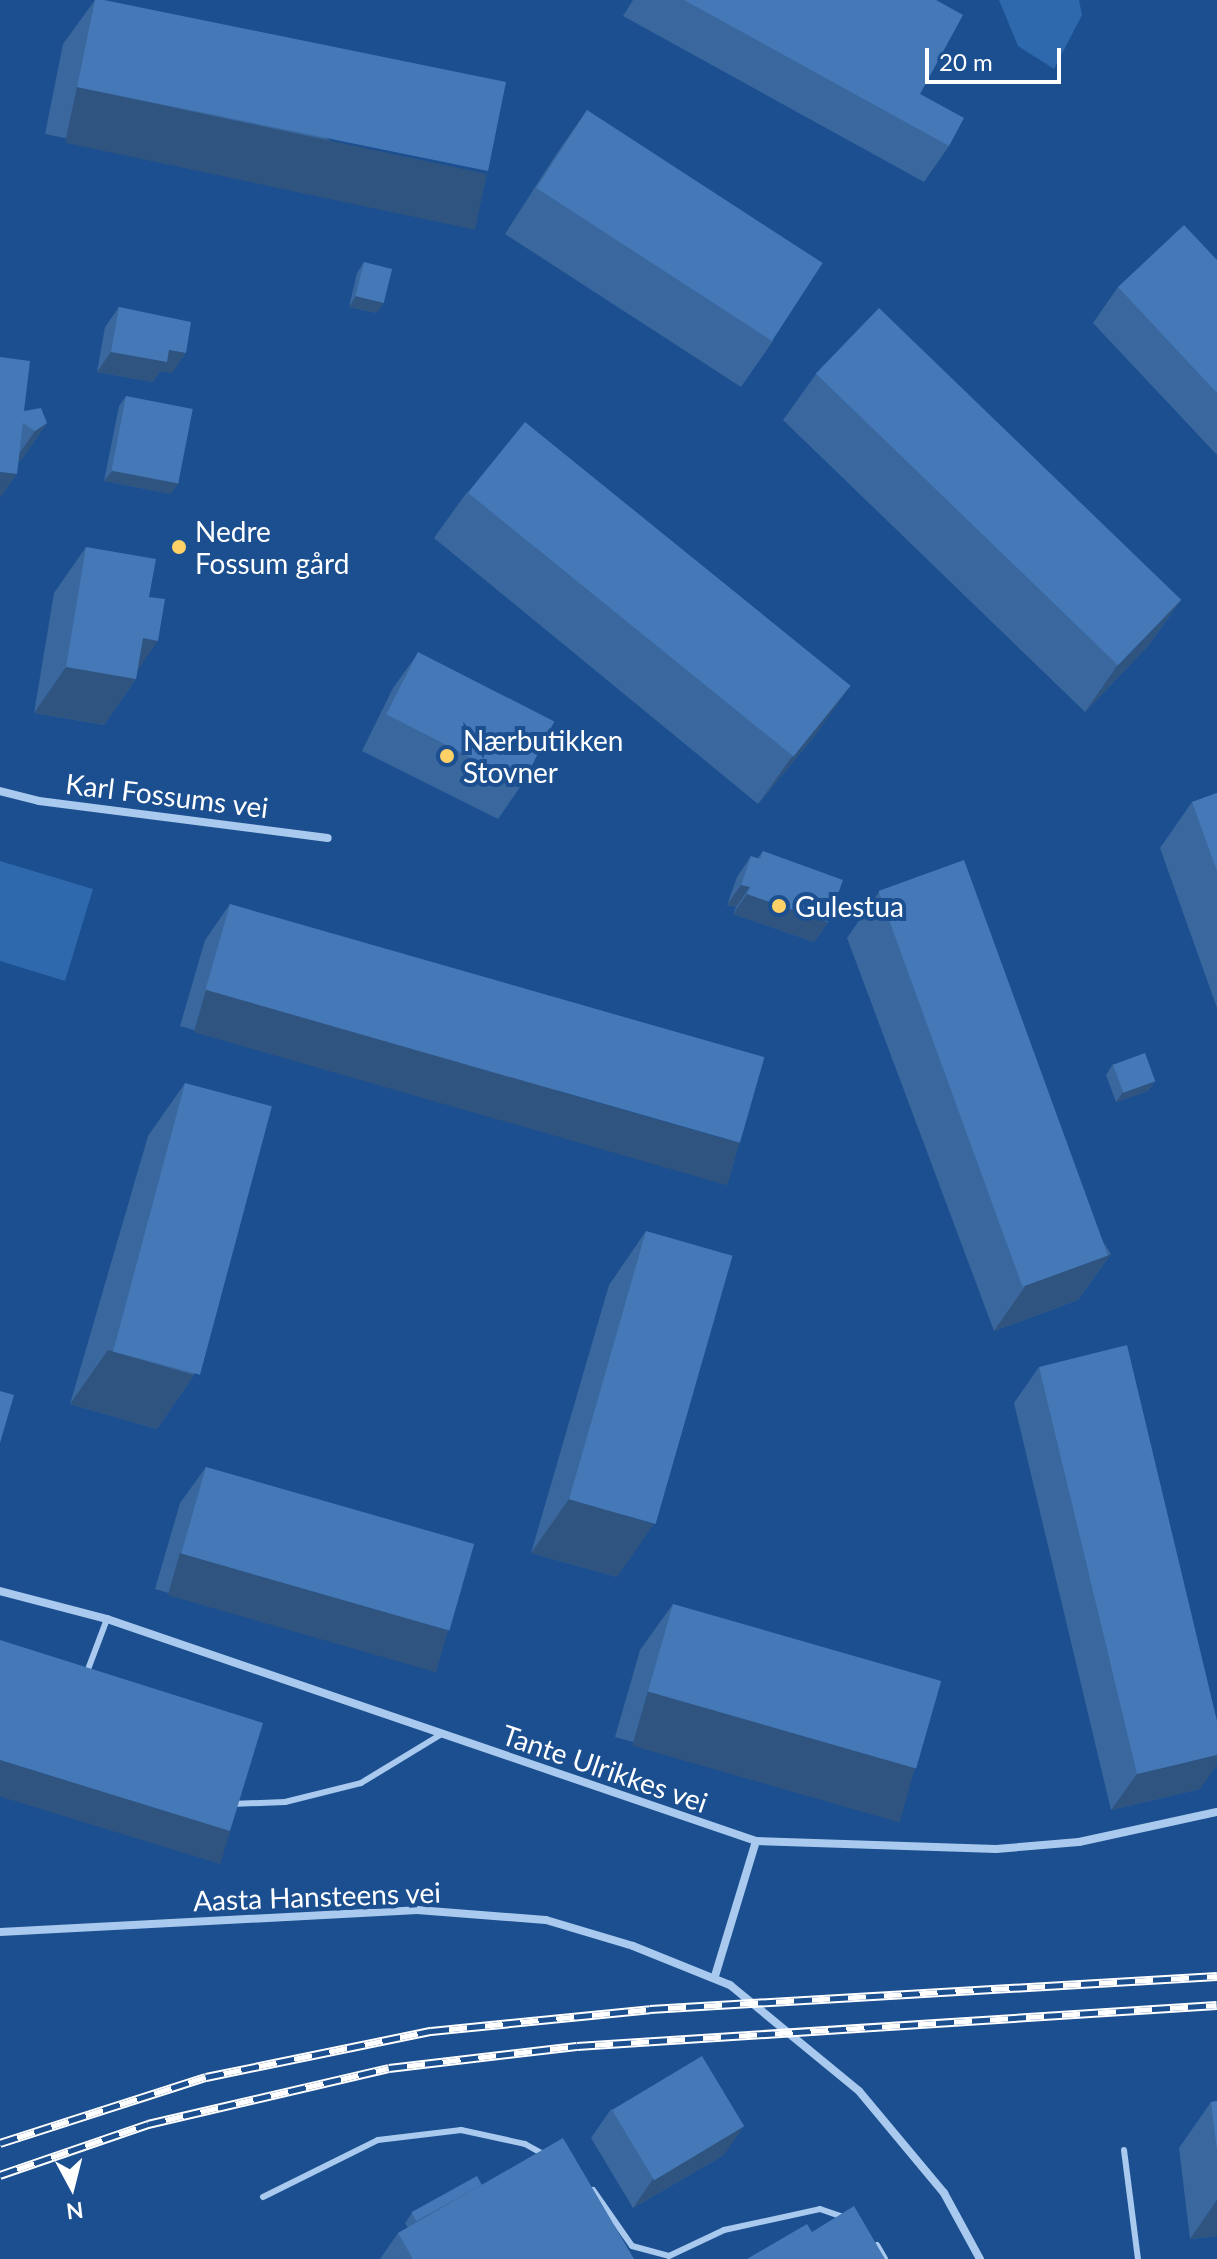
<!DOCTYPE html>
<meta charset="utf-8">
<style>
body{margin:0}
#map{position:relative;width:1217px;height:2259px;overflow:hidden;background:#1b4f8f;font-family:Lato,sans-serif}
div>[style]{position:absolute}
[style*='--x']{left:calc(var(--x)*1px);top:calc(var(--y)*1px);width:calc(var(--w)*1px);rotate:calc(var(--a)*1deg)}
.green>*{inset:0;background:#2e69ad}
.lane>*{height:6px;margin:-3px;padding:0 3px;transform-origin:3px;border-radius:3px;background:#a9c9ee}
.street>*{height:8px;margin:-4px;padding:0 4px;transform-origin:4px;border-radius:4px;background:#a9c9ee}
.rail>*{height:9px;margin-top:-4.5px;transform-origin:0;background:repeating-linear-gradient(90deg,#1b4f8f 0 18px,#fff 0 36px);box-sizing:border-box;border-block:2px solid #fff}
.wall>*{inset:0;background:#3a679d}
.shaded-wall>*{inset:0;background:#305480;transform-origin:0 0}
.building>*{inset:0;background:#4478b7;transform-origin:0 0}
.dots>*{width:22px;height:22px;translate:-50% -50%;box-sizing:border-box;border:4px solid #1b4f8f;border-radius:50%}
span{translate:-50% -50%;white-space:nowrap;text-align:center;line-height:1.15;-webkit-text-stroke:8px #1b4f8f;paint-order:stroke}
.poi-label{font-size:28px;color:#fff}
.left{translate:0 -50%;text-align:left}
.street-label{font-size:28px;color:#fff}
.north{position:absolute;left:32px;top:2147px;width:80px;height:80px;-webkit-text-stroke:6px #1b4f8f;paint-order:stroke;rotate:173deg;font-size:22px;font-weight:700;line-height:32px;text-align:center;color:#fff}
.north::after{content:'';display:block;margin:auto;width:28px;height:36px;background:#fff;clip-path:polygon(50% 0,100% 100%,50% 72%,0 100%)}
.scale{position:absolute;left:925px;top:48px;width:136px;height:36px;box-sizing:border-box;border:4px solid #fff;border-top:0;padding-left:10px;font-size:24px;line-height:28px;white-space:nowrap;color:#fff;-webkit-text-stroke:6px #1b4f8f;paint-order:stroke}
</style>
<div id="map">
<div class="green">
<div style="clip-path:polygon(999px 0,1079px 0,1082px 15px,1054px 69px,1018px 46px)"></div>
<div style="clip-path:polygon(0 861px,93px 889px,65px 981px,0 961px)"></div>
</div>
<div class="lane">
<div style="--x:87;--y:1672;--w:57;--a:-69.3"></div>
<div style="--x:231;--y:1804;--w:54;--a:-2.1"></div>
<div style="--x:285;--y:1802;--w:78;--a:-14"></div>
<div style="--x:361;--y:1783;--w:92;--a:-31.3"></div>
<div style="--x:1124;--y:2150;--w:110;--a:82.7"></div>
<div style="--x:593;--y:2190;--w:68;--a:55.1"></div>
<div style="--x:632;--y:2246;--w:38;--a:15"></div>
<div style="--x:669;--y:2256;--w:61;--a:-25.3"></div>
<div style="--x:724;--y:2230;--w:98;--a:-12.3"></div>
<div style="--x:820;--y:2209;--w:28;--a:19"></div>
<div style="--x:263;--y:2197;--w:128;--a:-26.4"></div>
<div style="--x:378;--y:2140;--w:84;--a:-6.9"></div>
<div style="--x:461;--y:2130;--w:66;--a:12.3"></div>
<div style="--x:525;--y:2144;--w:21;--a:29"></div>
<div style="--x:877;--y:2245;--w:16;--a:60"></div>
</div>
<div class="street">
<div style="--x:0;--y:791;--w:40;--a:14.4"></div>
<div style="--x:39;--y:801;--w:291;--a:7.3"></div>
<div style="--x:0;--y:1591;--w:111;--a:14.7"></div>
<div style="--x:107;--y:1619;--w:686;--a:18.88"></div>
<div style="--x:756;--y:1841;--w:240;--a:1.9"></div>
<div style="--x:996;--y:1849;--w:83;--a:-4.8"></div>
<div style="--x:1079;--y:1842;--w:141;--a:-12.3"></div>
<div style="--x:0;--y:1932;--w:418;--a:-3"></div>
<div style="--x:417;--y:1910;--w:129;--a:4.4"></div>
<div style="--x:546;--y:1920;--w:91;--a:16.6"></div>
<div style="--x:633;--y:1946;--w:105;--a:21.9"></div>
<div style="--x:730;--y:1985;--w:167;--a:39.4"></div>
<div style="--x:859;--y:2091;--w:133;--a:50.2"></div>
<div style="--x:944;--y:2193;--w:75;--a:61.4"></div>
<div style="--x:715;--y:1976;--w:141;--a:-73.1"></div>
</div>
<div class="rail">
<div style="--x:0;--y:2143;--w:216;--a:-17.8"></div>
<div style="--x:206;--y:2077;--w:230;--a:-11.6"></div>
<div style="--x:431;--y:2031;--w:220;--a:-5.7"></div>
<div style="--x:650;--y:2009;--w:568;--a:-3.33"></div>
<div style="--x:0;--y:2175;--w:157;--a:-19"></div>
<div style="--x:148;--y:2124;--w:247;--a:-13.1"></div>
<div style="--x:389;--y:2068;--w:189;--a:-6.7"></div>
<div style="--x:577;--y:2046;--w:641;--a:-3.67"></div>
</div>
<div class="wall">
<div style="clip-path:polygon(95px 0,104px 0,455px 218px,45px 134px,63px 44px)"></div>
<div style="clip-path:polygon(633px 0,936px 0,920px 94px,949px 146px,924px 182px,623px 16px)"></div>
<div style="clip-path:polygon(587px 110px,773px 341px,741px 387px,505px 234px,555px 156px)"></div>
<div style="clip-path:polygon(1217px 260px,1217px 455px,1093px 323px,1118px 287px)"></div>
<div style="clip-path:polygon(364px 262px,377px 313px,349px 307px,357px 273px)"></div>
<div style="clip-path:polygon(119px 307px,172px 373px,160px 371px,153px 382px,97px 372px,105px 327px)"></div>
<div style="clip-path:polygon(816px 374px,1181px 600px,1148px 646px,1085px 712px,783px 420px)"></div>
<div style="clip-path:polygon(126px 396px,171px 494px,104px 481px,119px 406px)"></div>
<div style="clip-path:polygon(24px 411px,47px 423px,22px 459px,18px 462px)"></div>
<div style="clip-path:polygon(467px 492px,816px 734px,758px 804px,434px 538px)"></div>
<div style="clip-path:polygon(86px 547px,137px 670px,136px 679px,104px 725px,34px 713px,54px 593px)"></div>
<div style="clip-path:polygon(418px 653px,523px 783px,498px 819px,362px 751px,393px 688px)"></div>
<div style="clip-path:polygon(1217px 793px,1217px 1008px,1160px 848px,1192px 802px)"></div>
<div style="clip-path:polygon(763px 851px,828px 922px,814px 942px,733px 914px,736px 907px,727px 905px,737px 877px,751px 856px,757px 859px)"></div>
<div style="clip-path:polygon(879px 892px,1111px 1254px,1078px 1300px,994px 1331px,847px 938px)"></div>
<div style="clip-path:polygon(230px 904px,714px 1180px,180px 1026px,205px 940px)"></div>
<div style="clip-path:polygon(1113px 1064px,1155px 1081px,1148px 1091px,1116px 1102px,1106px 1075px)"></div>
<div style="clip-path:polygon(185px 1083px,194px 1375px,157px 1429px,70px 1404px,148px 1136px)"></div>
<div style="clip-path:polygon(646px 1231px,617px 1577px,531px 1553px,609px 1285px)"></div>
<div style="clip-path:polygon(1039px 1367px,1200px 1789px,1111px 1810px,1014px 1403px)"></div>
<div style="clip-path:polygon(206px 1467px,448px 1631px,423px 1667px,155px 1589px,180px 1503px)"></div>
<div style="clip-path:polygon(673px 1604px,915px 1768px,883px 1814px,615px 1737px,640px 1650px)"></div>
<div style="clip-path:polygon(1217px 2101px,1217px 2236px,1190px 2239px,1179px 2148px,1211px 2102px)"></div>
<div style="clip-path:polygon(611px 2109px,724px 2155px,633px 2208px,591px 2138px)"></div>
<div style="clip-path:polygon(482px 2185px,634px 2259px,380px 2259px,398px 2233px,408px 2228px,405px 2223px,412px 2213px)"></div>
</div>
<div class="shaded-wall">
<div style="left:77px;top:87px;width:419px;height:57px;rotate:12deg"></div>
<div style="clip-path:polygon(356px 296px,384px 303px,377px 313px,349px 307px)"></div>
<div style="clip-path:polygon(169px 350px,186px 353px,172px 373px,160px 371px,153px 382px,97px 372px,111px 352px)"></div>
<div style="clip-path:polygon(47px 423px,22px 459px,10px 467px,35px 431px)"></div>
<div style="clip-path:polygon(112px 471px,179px 483px,171px 494px,104px 481px)"></div>
<div style="clip-path:polygon(0 472px,17px 474px,0 498px)"></div>
<div style="clip-path:polygon(1181px 600px,1148px 646px,1085px 712px,1117px 666px)"></div>
<div style="clip-path:polygon(143px 638px,158px 641px,132px 678px,136px 679px,104px 725px,34px 713px,66px 667px)"></div>
<div style="clip-path:polygon(849px 688px,816px 734px,758px 804px,791px 758px)"></div>
<div style="clip-path:polygon(741px 885px,750px 887px,736px 907px,727px 905px)"></div>
<div style="clip-path:polygon(747px 894px,828px 922px,814px 942px,733px 914px)"></div>
<div style="left:206px;top:990px;width:555px;height:44px;rotate:16deg"></div>
<div style="clip-path:polygon(1155px 1081px,1148px 1091px,1116px 1102px,1123px 1092px)"></div>
<div style="clip-path:polygon(1111px 1254px,1078px 1300px,994px 1331px,1026px 1285px)"></div>
<div style="clip-path:polygon(108px 1350px,194px 1375px,157px 1429px,70px 1404px)"></div>
<div style="clip-path:polygon(569px 1499px,654px 1524px,617px 1577px,531px 1553px)"></div>
<div style="left:180px;top:1553px;width:279px;height:44px;rotate:16deg"></div>
<div style="left:648px;top:1691px;width:278px;height:57px;rotate:16deg"></div>
<div style="clip-path:polygon(1217px 1755px,1217px 1765px,1200px 1789px,1111px 1810px,1137px 1774px)"></div>
<div style="left:0;top:1760px;width:241px;height:35px;rotate:17deg"></div>
<div style="clip-path:polygon(744px 2126px,724px 2155px,633px 2208px,653px 2179px)"></div>
<div style="clip-path:polygon(1217px 2200px,1217px 2236px,1190px 2239px)"></div>
</div>
<div class="building">
<div style="clip-path:polygon(95px 0,104px 0,506px 82px,488px 171px,77px 87px)"></div>
<div style="clip-path:polygon(684px 0,936px 0,963px 15px,920px 94px,964px 118px,949px 146px)"></div>
<div style="left:587px;top:110px;width:281px;height:93px;rotate:33deg"></div>
<div style="clip-path:polygon(1184px 225px,1217px 260px,1217px 393px,1118px 287px)"></div>
<div style="left:364px;top:262px;width:29px;height:35px;rotate:14deg"></div>
<div style="clip-path:polygon(119px 307px,191px 322px,186px 353px,169px 350px,167px 362px,111px 352px)"></div>
<div style="left:879px;top:308px;width:420px;height:91px;rotate:44deg"></div>
<div style="clip-path:polygon(0 357px,30px 361px,24px 411px,41px 408px,47px 423px,35px 431px,23px 423px,17px 474px,0 472px)"></div>
<div style="left:126px;top:396px;width:68px;height:76px;rotate:11deg"></div>
<div style="left:525px;top:422px;width:419px;height:91px;rotate:39deg"></div>
<div style="clip-path:polygon(86px 547px,156px 559px,149px 597px,165px 599px,158px 641px,143px 638px,136px 679px,66px 667px)"></div>
<div style="left:418px;top:652px;width:153px;height:70px;rotate:27deg"></div>
<div style="clip-path:polygon(1217px 793px,1217px 871px,1192px 802px)"></div>
<div style="clip-path:polygon(763px 851px,843px 880px,828px 922px,747px 894px,750px 887px,741px 885px,751px 856px,760px 859px)"></div>
<div style="left:964px;top:860px;width:421px;height:91px;rotate:70deg"></div>
<div style="left:230px;top:904px;width:556px;height:89px;rotate:16deg"></div>
<div style="left:1145px;top:1053px;width:30px;height:34px;rotate:70deg"></div>
<div style="left:185px;top:1083px;width:90px;height:278px;rotate:15deg"></div>
<div style="left:646px;top:1231px;width:90px;height:279px;rotate:16deg"></div>
<div style="clip-path:polygon(1127px 1345px,1217px 1721px,1217px 1755px,1137px 1774px,1039px 1367px)"></div>
<div style="clip-path:polygon(0 1391px,14px 1395px,0 1443px)"></div>
<div style="left:206px;top:1467px;width:279px;height:90px;rotate:16deg"></div>
<div style="left:673px;top:1604px;width:279px;height:91px;rotate:16deg"></div>
<div style="clip-path:polygon(0 1640px,263px 1723px,230px 1831px,0 1760px)"></div>
<div style="left:702px;top:2056px;width:82px;height:105px;rotate:59deg"></div>
<div style="clip-path:polygon(1217px 2101px,1217px 2151px,1211px 2102px)"></div>
<div style="clip-path:polygon(563px 2138px,634px 2259px,413px 2259px,398px 2233px)"></div>
<div style="left:477px;top:2176px;width:10px;height:75px;rotate:61deg"></div>
<div style="clip-path:polygon(854px 2206px,885px 2259px,747px 2259px,807px 2224px,812px 2232px)"></div>
</div>
<div class="dots">
<div style="left:179px;top:547px;background:#ffd166"></div>
<div style="left:447px;top:756px;background:#ffd166"></div>
<div style="left:779px;top:906px;background:#ffd166"></div>
</div>
<div class="poi-label">
<span class="left" style="left:195px;top:547px">Nedre<br>Fossum gård</span>
<span class="left" style="left:463px;top:756px">Nærbutikken<br>Stovner</span>
<span class="left" style="left:795px;top:906px">Gulestua</span>
</div>
<div class="street-label">
<span style="left:167px;top:795px;rotate:7deg">Karl Fossums vei</span>
<span style="left:605px;top:1768px;rotate:19deg">Tante Ulrikkes vei</span>
<span style="left:317px;top:1896px;rotate:-2deg">Aasta Hansteens vei</span>
</div>
<div class="north">N</div>
<div class="scale">20 m</div>
</div>
